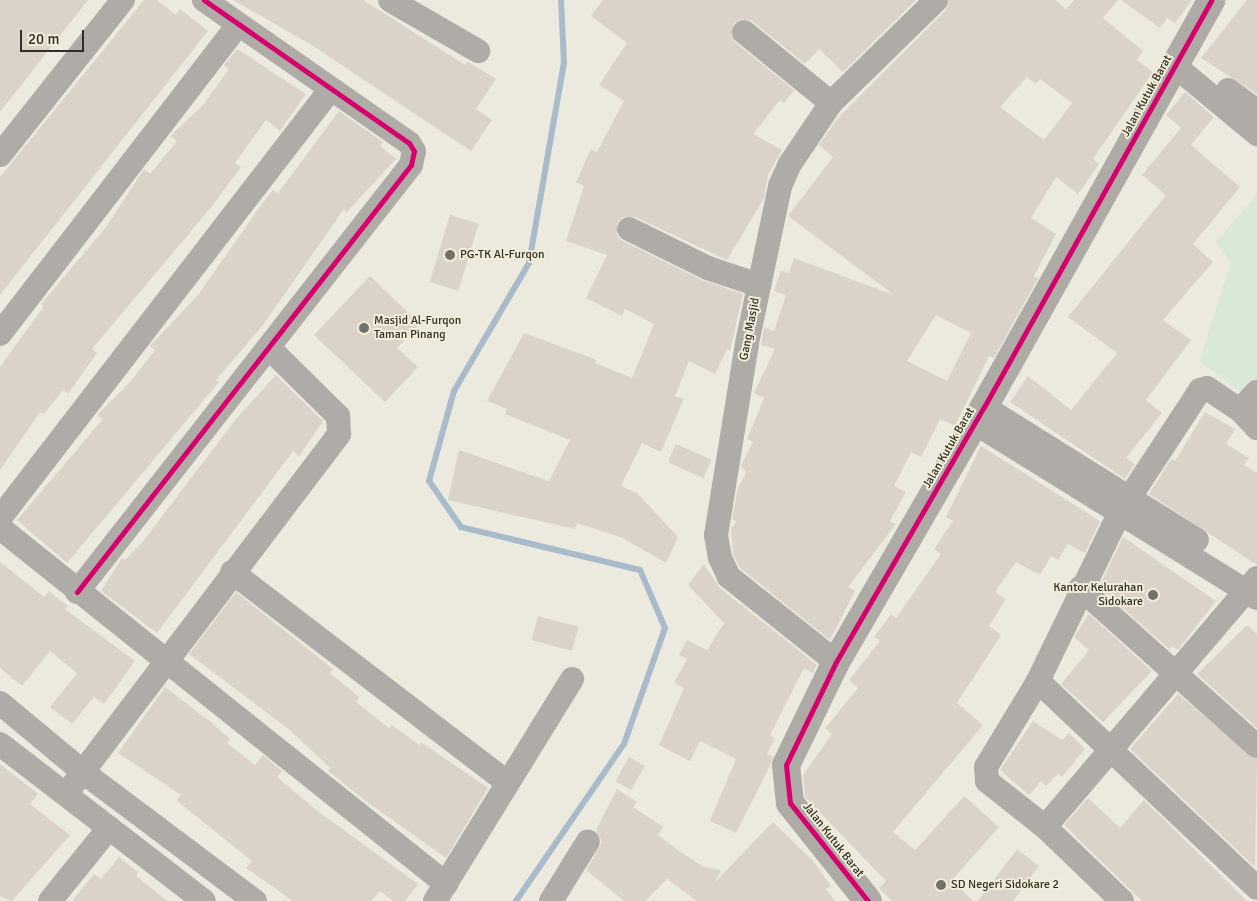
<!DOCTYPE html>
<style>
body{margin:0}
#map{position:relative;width:1257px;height:901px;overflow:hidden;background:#eceade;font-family:Signika,sans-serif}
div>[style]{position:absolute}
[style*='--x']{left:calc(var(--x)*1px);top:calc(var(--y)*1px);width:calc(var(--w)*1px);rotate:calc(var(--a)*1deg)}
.green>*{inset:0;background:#dae8d7}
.stream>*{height:6px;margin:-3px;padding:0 3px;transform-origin:3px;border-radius:3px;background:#a9bbca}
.building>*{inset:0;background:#dbd3ca;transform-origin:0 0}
.street>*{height:24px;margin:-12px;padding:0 12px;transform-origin:12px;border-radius:12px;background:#afaca8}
.secondary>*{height:28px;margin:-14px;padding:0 14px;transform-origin:14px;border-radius:14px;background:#aeaaa6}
.cycleway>*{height:5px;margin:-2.5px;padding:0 2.5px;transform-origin:2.5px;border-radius:2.5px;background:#d6006c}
.dots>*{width:14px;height:14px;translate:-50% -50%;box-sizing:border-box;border:2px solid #f2edd8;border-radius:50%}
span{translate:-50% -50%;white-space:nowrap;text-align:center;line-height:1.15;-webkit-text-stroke:4px #f2edd8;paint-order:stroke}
.street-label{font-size:12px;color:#312f28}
.poi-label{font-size:12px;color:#312f28}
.left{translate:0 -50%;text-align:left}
.right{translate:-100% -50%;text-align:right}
.scale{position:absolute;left:20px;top:30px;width:64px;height:22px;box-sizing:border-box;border:2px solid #312f28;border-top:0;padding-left:6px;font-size:15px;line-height:18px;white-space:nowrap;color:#312f28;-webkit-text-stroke:4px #f2edd8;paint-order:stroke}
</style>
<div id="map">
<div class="green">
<div style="clip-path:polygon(1257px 195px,1257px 380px,1244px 395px,1199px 361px,1231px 263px,1215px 242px)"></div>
</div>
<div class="stream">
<div style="--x:516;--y:901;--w:191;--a:-55.5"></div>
<div style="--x:624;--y:744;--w:123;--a:-70.5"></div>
<div style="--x:665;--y:628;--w:63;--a:-113.3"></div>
<div style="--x:640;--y:570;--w:184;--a:-166.5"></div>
<div style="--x:461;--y:527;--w:56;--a:-124.8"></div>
<div style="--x:429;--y:481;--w:93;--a:-74.5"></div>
<div style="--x:454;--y:391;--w:148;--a:-59.6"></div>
<div style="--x:529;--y:263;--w:203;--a:-80.1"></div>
<div style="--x:564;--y:63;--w:63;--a:-92.7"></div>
</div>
<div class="building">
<div style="clip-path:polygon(0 0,88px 0,0 112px)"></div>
<div style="clip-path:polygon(144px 0,157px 0,176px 15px,180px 9px,208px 31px,0 295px,0 177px)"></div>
<div style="clip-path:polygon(233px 0,363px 0,465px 65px,467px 61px,496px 79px,476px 109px,492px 120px,471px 151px,310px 44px)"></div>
<div style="clip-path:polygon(603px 0,916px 0,843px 72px,819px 49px,805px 64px,752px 21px,740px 19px,733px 24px,735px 42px,794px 90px,784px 103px,780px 100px,753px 134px,782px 150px,768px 175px,764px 198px,727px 260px,635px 217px,622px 217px,617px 223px,617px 236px,623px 241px,702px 280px,743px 294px,730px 351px,727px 349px,715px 374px,689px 361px,675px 396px,684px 399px,661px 452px,642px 443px,621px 486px,637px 493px,678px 537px,666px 563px,623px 538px,577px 523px,575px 529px,448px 500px,459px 450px,549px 481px,570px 440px,505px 414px,507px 409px,487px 401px,524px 333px,597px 360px,595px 363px,632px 378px,654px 324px,625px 309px,622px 316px,586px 298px,607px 255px,566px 241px,584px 186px,576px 182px,591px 149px,597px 152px,624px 101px,599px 85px,627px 43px,591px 16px)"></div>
<div style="clip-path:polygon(evenodd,949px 0,1055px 0,1066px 9px,1074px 0,1118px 0,1103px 18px,1143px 51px,1137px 60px,1153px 72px,1093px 159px,1099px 164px,1078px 194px,1056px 177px,1031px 218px,1056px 234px,1034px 276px,1038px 278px,994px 358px,989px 356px,955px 426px,940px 419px,921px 457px,911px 452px,894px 486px,906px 492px,890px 521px,896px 524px,848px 587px,855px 591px,830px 640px,740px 568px,733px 554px,731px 528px,736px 522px,732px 519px,738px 487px,746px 473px,741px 465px,753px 442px,747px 439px,764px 398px,754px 393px,775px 349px,761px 345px,764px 327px,774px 331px,786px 295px,774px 291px,781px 271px,789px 273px,794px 258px,894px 295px,788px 216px,833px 157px,819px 145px,837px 119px,946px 10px,949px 0,1027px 77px,1036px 84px,1040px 79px,1072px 103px,1044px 140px,1000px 107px,1027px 77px,949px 0,936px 315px,971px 333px,947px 381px,907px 361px,936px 315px)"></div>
<div style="clip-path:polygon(1121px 0,1192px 0,1175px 23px,1167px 18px,1160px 28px)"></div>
<div style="clip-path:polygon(1247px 0,1257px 0,1257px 94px,1201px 58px)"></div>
<div style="clip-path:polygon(237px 49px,306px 94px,280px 131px,266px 120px,235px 163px,241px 167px,213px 205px,92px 349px,97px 353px,68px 394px,63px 390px,44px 414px,40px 412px,0 470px,0 367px,44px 306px,41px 304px,106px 227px,144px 169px,150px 174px,177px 141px,170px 136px,202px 106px,229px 69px,224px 65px)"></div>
<div style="clip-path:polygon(1185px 92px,1214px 117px,1191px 145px,1240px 187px,1193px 244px,1213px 262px,1163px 320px,1191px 340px,1146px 400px,1162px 413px,1126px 458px,1135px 464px,1125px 479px,1010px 402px,1028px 376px,1071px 410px,1117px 353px,1068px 317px,1166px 195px,1142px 175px,1181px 128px,1166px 115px)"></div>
<div style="clip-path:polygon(339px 111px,383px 142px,380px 146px,396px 159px,347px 212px,344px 209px,263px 325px,216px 380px,219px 382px,67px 563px,17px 520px,103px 419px,97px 415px,131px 381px,155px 350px,150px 346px,198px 295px,261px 205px,273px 190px,278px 193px)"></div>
<div style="left:450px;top:215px;width:30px;height:70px;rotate:17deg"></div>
<div style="clip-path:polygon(370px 276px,420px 324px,397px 348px,418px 367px,385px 402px,314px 335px)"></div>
<div style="clip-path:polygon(276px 375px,323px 421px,299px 456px,293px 451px,157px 633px,101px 591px,122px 558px,125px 560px,141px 544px,236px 419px)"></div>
<div style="clip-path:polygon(1205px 412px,1235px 429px,1226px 444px,1249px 458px,1244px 465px,1257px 473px,1257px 565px,1149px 494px,1171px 459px,1175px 461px)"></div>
<div style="left:676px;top:444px;width:39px;height:20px;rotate:24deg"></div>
<div style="clip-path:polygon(981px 446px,1100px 521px,1085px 553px,1068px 544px,1058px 560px,1051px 556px,1040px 575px,1016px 562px,995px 592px,1006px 599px,989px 626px,1001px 635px,957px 703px,983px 725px,893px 832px,915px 850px,964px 796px,999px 827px,952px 880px,973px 901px,892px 901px,879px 888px,886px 881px,805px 797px,803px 775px,832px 734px,825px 728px,858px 688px,849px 680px,880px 641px,874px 637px,891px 614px,896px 618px,941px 554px,934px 549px,953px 521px,946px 517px)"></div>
<div style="clip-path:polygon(1123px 537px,1216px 601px,1178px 650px,1172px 646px,1169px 649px,1099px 587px)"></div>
<div style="clip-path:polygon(0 562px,44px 597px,49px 591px,68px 606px,65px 609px,135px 661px,104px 704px,94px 697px,72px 724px,50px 707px,77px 673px,50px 651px,22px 686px,0 668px)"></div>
<div style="clip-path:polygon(704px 564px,720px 588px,817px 665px,813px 673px,804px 668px,770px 735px,775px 738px,767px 754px,773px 757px,771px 764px,736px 833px,710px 821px,736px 759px,700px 741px,690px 761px,659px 745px,684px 688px,674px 683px,687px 659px,679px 655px,687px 640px,707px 650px,724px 623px,688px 585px)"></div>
<div style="clip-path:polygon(236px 592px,333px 669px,330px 673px,359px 697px,356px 702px,389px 728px,392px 725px,419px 745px,421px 742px,488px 788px,446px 858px,367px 802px,328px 771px,330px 768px,291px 731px,189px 654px)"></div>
<div style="clip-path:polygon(1089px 614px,1152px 671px,1103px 722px,1061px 684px,1089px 650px,1074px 637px)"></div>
<div style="left:538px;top:616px;width:42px;height:25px;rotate:15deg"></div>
<div style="clip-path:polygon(1247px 625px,1257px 634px,1257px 728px,1197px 674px)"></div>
<div style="clip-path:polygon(165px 687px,212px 723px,230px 739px,227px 743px,255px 765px,263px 755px,282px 771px,277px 777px,315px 809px,418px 884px,405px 901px,393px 901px,380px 891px,371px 901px,293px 901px,246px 868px,252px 861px,176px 800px,181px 795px,118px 753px)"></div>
<div style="clip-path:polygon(1178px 694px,1257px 759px,1255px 867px,1130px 749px)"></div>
<div style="clip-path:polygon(1033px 721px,1062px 740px,1069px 733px,1085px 749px,1062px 777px,1058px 774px,1046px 786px,1041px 781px,1029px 795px,1000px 770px)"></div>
<div style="left:629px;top:757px;width:18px;height:28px;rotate:29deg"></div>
<div style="clip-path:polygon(0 764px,38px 794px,30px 804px,70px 835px,12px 901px,0 896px)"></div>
<div style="clip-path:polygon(617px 789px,637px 802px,633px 807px,663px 827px,658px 835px,678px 850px,702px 866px,721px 870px,715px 882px,773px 822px,813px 861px,831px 886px,826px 889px,835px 901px,697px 901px,667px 879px,645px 901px,624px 901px,586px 870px,602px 842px,596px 830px)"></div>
<div style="clip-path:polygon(1088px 798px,1120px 828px,1144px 800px,1247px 901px,1142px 901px,1064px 825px)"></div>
<div style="clip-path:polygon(1017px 849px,1039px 866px,1013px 901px,978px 901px)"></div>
<div style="clip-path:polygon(119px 857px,138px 872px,136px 876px,167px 901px,72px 901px,94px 874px,101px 879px)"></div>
</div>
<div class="street">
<div style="--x:390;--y:0;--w:102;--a:30.1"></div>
<div style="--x:744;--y:32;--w:112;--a:39.2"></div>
<div style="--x:1175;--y:66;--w:107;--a:39.7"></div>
<div style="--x:1228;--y:90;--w:36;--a:36"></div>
<div style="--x:0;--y:155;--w:198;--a:-51.6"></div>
<div style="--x:629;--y:229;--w:88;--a:26.3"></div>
<div style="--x:708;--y:268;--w:54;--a:18.4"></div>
<div style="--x:0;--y:334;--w:390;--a:-52.4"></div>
<div style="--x:984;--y:407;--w:251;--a:32"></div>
<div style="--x:1240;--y:410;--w:25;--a:47"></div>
<div style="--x:975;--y:423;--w:332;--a:31.8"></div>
<div style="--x:0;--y:518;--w:540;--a:-52.37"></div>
<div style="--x:0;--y:528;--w:571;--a:38.6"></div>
<div style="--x:232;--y:572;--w:347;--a:37.4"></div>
<div style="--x:1080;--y:588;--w:237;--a:41.8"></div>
<div style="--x:77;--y:592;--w:542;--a:-51.97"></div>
<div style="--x:411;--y:165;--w:14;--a:-78"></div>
<div style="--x:414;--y:151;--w:9;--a:-122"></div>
<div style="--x:409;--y:143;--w:250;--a:-145.1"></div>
<div style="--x:836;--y:662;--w:137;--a:-141.5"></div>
<div style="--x:729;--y:577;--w:21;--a:-115"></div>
<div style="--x:720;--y:558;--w:23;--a:-100"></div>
<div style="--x:716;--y:535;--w:194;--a:-80.8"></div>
<div style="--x:747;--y:343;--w:160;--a:-78.1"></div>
<div style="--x:780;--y:186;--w:24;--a:-66"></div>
<div style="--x:790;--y:164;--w:73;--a:-56.1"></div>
<div style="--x:831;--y:103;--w:147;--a:-44.4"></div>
<div style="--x:1038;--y:681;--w:301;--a:43.4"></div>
<div style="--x:0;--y:703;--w:108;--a:39.7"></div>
<div style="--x:83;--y:772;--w:215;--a:36.9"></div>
<div style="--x:0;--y:744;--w:257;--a:37.6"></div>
<div style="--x:66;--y:794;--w:452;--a:-52.8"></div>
<div style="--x:339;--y:434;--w:18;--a:-93"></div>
<div style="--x:338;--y:416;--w:97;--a:-135.4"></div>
<div style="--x:1045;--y:827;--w:327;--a:-49.6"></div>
<div style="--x:50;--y:901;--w:94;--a:-51.1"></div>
<div style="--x:435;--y:901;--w:261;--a:-58.3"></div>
<div style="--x:551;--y:901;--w:70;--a:-58.3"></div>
<div style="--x:1122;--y:901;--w:107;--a:-136.1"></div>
<div style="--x:1045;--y:827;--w:74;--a:-141.6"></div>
<div style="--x:987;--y:781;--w:14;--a:-94"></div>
<div style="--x:986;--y:767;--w:100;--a:-58.8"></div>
<div style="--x:1038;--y:681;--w:188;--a:-64.1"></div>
<div style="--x:1120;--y:512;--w:146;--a:-56.7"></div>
<div style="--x:1200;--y:390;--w:7;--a:-16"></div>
<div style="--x:1207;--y:388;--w:40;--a:34"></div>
<div style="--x:1240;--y:410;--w:25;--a:-47"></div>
</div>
<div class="secondary">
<div style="--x:868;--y:901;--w:125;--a:-128.5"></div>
<div style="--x:790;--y:803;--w:38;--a:-96"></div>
<div style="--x:786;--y:765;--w:114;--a:-64.1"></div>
<div style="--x:836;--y:662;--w:295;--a:-59.9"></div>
<div style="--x:984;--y:407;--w:466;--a:-60.8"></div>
</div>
<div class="cycleway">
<div style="--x:77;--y:592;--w:542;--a:-51.97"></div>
<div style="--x:411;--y:165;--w:14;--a:-78"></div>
<div style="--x:414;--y:151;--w:9;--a:-122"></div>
<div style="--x:409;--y:143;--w:250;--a:-145.1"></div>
<div style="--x:868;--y:901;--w:125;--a:-128.5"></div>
<div style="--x:790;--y:803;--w:38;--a:-96"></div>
<div style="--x:786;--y:765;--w:114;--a:-64.1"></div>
<div style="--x:836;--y:662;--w:295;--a:-59.9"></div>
<div style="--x:984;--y:407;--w:466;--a:-60.8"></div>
</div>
<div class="dots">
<div style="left:450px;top:255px;background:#727068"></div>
<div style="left:364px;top:328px;background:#727068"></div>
<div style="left:1153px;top:595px;background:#727068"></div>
<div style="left:941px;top:885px;background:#727068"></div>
</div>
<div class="street-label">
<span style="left:1147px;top:96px;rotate:-61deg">Jalan Kutuk Barat</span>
<span style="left:750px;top:329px;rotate:-79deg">Gang Masjid</span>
<span style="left:949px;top:448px;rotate:-60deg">Jalan Kutuk Barat</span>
<span style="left:833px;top:840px;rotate:52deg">Jalan Kutuk Barat</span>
</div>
<div class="poi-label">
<span class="left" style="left:460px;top:255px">PG-TK Al-Furqon</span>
<span class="left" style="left:374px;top:328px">Masjid Al-Furqon<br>Taman Pinang</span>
<span class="right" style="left:1143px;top:595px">Kantor Kelurahan<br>Sidokare</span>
<span class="left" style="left:951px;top:885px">SD Negeri Sidokare 2</span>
</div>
<div class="scale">20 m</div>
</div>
